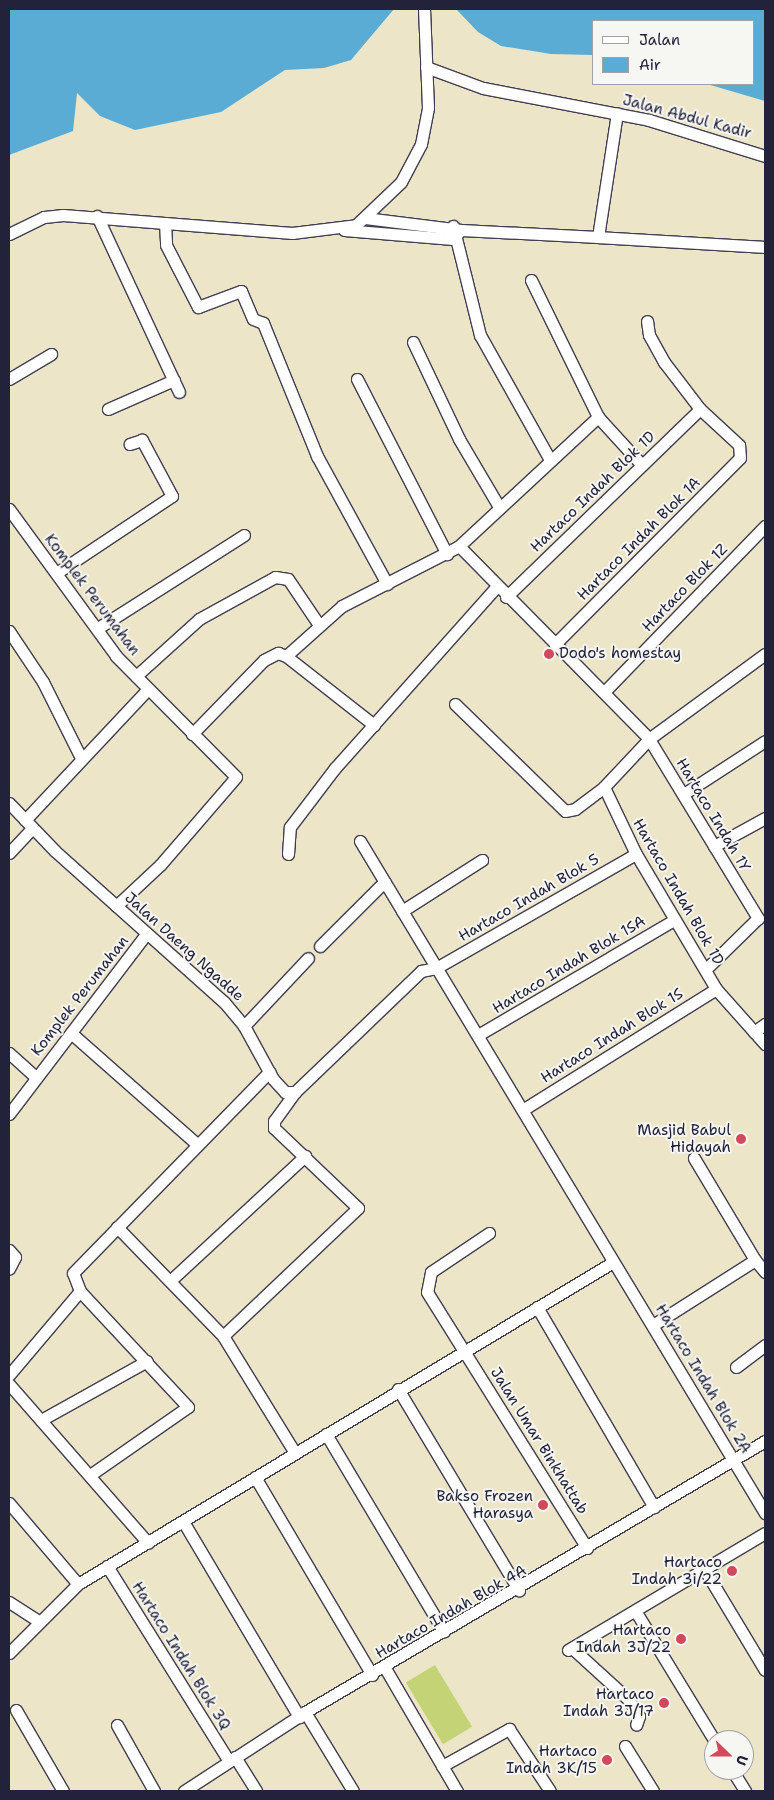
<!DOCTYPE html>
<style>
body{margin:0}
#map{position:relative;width:774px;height:1800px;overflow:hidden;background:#ece5c8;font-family:"Shantell Sans",sans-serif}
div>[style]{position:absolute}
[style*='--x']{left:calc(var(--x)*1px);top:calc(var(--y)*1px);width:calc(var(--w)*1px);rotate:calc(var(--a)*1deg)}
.green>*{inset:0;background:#c4d376;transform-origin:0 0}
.water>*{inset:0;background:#5bacd5}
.roads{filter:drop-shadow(1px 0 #403f50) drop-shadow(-1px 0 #403f50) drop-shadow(0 1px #403f50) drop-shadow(0 -1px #403f50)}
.minor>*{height:11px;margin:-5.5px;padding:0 5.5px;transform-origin:5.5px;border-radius:5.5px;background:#fff}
.dots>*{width:14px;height:14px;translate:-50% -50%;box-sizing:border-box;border:2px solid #f6f6f2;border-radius:50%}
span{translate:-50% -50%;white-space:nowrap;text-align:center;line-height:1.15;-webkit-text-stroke:4px #f6f6f2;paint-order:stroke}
.street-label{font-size:15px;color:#22223b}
.poi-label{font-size:15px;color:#22223b}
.left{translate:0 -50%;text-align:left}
.right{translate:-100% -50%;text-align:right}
.frame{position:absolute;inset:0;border:10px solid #22223b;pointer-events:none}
.legend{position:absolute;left:592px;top:20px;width:162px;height:65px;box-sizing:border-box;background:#f6f6f2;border:1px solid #a1a1a9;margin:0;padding:6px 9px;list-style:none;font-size:15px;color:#22223b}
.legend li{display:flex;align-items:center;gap:10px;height:25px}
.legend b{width:25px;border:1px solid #a1a1a9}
.north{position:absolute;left:704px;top:1730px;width:50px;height:50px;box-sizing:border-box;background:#f6f6f2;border:1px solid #a1a1a9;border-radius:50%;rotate:112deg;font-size:14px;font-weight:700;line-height:20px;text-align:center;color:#22223b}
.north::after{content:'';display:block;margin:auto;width:18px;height:22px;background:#d1495b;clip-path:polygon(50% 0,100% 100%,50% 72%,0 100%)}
</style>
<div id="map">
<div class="green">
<div style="left:435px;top:1665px;width:72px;height:34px;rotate:59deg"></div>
</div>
<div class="water">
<div style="clip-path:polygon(9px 9px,394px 9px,351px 60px,324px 68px,285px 70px,221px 112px,135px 130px,100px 116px,77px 93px,73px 131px,9px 155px)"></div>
<div style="clip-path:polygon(456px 9px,765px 9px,765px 101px,707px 84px,753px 84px,753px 21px,593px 21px,593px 55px,551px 54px,501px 46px,478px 32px)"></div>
</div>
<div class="roads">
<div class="minor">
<div style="--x:426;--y:67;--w:61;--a:20.2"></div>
<div style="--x:483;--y:88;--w:169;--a:10.9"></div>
<div style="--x:649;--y:120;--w:121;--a:17.2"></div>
<div style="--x:97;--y:216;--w:194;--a:65"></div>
<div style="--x:365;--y:218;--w:97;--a:7.1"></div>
<div style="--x:461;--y:230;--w:137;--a:2.9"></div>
<div style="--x:598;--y:237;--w:125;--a:-81.3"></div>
<div style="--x:165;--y:223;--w:22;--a:87"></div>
<div style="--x:166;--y:245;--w:70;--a:62.7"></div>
<div style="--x:198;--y:307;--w:46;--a:-20.4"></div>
<div style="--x:241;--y:291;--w:30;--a:67"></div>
<div style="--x:253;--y:319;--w:11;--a:22"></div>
<div style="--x:263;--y:323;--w:144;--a:67.9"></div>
<div style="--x:317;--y:456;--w:146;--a:61.3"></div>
<div style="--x:453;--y:226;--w:112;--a:76.1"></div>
<div style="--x:480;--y:335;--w:141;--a:60.7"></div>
<div style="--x:344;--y:230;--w:109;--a:4.7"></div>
<div style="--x:453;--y:239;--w:8;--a:-50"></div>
<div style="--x:9;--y:234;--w:39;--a:-26"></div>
<div style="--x:44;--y:217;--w:19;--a:-6"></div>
<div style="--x:63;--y:215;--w:230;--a:4.5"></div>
<div style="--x:292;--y:233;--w:64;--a:-7.1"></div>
<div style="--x:356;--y:225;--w:62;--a:-43.7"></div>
<div style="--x:401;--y:182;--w:43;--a:-62.2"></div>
<div style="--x:421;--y:144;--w:37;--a:-79"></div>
<div style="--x:428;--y:108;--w:99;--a:-92.3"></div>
<div style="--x:598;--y:237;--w:167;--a:3.4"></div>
<div style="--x:531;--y:280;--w:153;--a:63.9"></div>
<div style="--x:598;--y:417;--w:65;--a:47.5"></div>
<div style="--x:413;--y:342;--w:107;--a:64.6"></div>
<div style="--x:459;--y:439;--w:79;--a:59.5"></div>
<div style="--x:9;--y:379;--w:49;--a:-30.8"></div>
<div style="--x:357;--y:379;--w:197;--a:62.8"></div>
<div style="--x:108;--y:409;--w:72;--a:-23.7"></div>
<div style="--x:9;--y:509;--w:182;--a:53.9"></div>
<div style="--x:116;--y:656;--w:170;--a:45.2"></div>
<div style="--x:236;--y:777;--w:116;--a:130.8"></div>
<div style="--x:160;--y:865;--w:60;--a:137"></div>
<div style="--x:459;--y:546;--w:271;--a:45.4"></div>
<div style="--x:649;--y:739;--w:210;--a:58.7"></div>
<div style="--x:758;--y:918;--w:73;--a:135.6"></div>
<div style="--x:58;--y:572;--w:137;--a:-33.7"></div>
<div style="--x:172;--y:496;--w:64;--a:-118.2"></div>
<div style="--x:142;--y:440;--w:13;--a:162"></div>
<div style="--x:506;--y:597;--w:270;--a:-44.1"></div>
<div style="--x:98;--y:628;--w:173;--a:-32.5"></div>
<div style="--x:9;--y:631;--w:61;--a:56.3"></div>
<div style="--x:43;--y:682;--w:85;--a:63.4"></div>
<div style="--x:555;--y:644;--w:262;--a:-45.2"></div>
<div style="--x:740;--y:458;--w:13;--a:-94"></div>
<div style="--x:739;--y:445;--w:53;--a:-137.3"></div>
<div style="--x:700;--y:409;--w:59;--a:-127.5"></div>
<div style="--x:664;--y:362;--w:31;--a:-119"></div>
<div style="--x:649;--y:335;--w:14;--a:-98"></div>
<div style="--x:765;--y:654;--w:144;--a:143.8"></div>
<div style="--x:649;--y:739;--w:66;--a:133.2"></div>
<div style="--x:604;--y:787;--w:74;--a:64.5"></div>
<div style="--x:636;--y:854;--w:157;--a:59.3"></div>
<div style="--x:716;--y:989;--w:74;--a:48.3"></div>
<div style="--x:286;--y:656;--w:112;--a:38.1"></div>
<div style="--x:136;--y:676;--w:85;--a:-42.1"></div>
<div style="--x:199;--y:619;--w:87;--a:-28.9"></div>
<div style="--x:275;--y:577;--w:13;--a:9"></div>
<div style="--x:288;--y:579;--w:55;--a:56"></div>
<div style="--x:605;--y:691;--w:230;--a:-45.9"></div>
<div style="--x:455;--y:704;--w:153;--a:44.2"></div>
<div style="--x:565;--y:811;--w:10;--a:-11"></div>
<div style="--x:575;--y:809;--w:36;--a:-37"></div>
<div style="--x:192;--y:734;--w:103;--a:-45.8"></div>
<div style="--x:264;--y:660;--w:16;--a:-27"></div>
<div style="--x:278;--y:653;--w:9;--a:21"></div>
<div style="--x:286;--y:656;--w:75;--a:-41.8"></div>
<div style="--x:342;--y:606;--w:131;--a:-27.1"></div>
<div style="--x:459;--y:546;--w:190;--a:-42.9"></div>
<div style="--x:685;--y:793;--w:95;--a:-33"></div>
<div style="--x:9;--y:803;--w:66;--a:46.2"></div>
<div style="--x:55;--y:851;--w:227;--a:41.8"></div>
<div style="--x:224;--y:1002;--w:31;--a:50"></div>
<div style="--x:244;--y:1026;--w:60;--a:61.3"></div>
<div style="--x:273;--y:1079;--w:18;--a:47"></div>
<div style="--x:285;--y:1092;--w:10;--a:0"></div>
<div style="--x:25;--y:820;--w:180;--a:-46.8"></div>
<div style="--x:360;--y:841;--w:785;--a:58.92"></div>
<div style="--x:714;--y:846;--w:58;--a:-28.8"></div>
<div style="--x:9;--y:853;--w:34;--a:-47"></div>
<div style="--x:288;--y:854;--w:27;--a:-86"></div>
<div style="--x:290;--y:827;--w:74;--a:-52.7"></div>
<div style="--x:335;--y:768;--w:242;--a:-48.3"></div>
<div style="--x:402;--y:911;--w:95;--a:-32.5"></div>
<div style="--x:320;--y:946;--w:91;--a:-45"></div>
<div style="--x:244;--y:1026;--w:93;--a:-46.7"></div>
<div style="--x:754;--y:1032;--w:14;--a:-36"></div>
<div style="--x:71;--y:1033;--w:169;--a:41.4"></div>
<div style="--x:478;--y:1035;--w:227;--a:-30.4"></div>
<div style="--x:9;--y:1053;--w:36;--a:42"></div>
<div style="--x:524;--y:1109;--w:226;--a:-32"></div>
<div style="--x:9;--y:1114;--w:226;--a:-52.7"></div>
<div style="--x:117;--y:1227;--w:152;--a:45.8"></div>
<div style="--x:223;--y:1336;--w:137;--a:58.4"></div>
<div style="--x:489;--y:1233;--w:70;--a:146.1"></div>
<div style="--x:431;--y:1272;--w:20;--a:101"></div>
<div style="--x:427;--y:1292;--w:302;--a:58"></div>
<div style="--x:9;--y:1250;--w:9;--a:49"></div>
<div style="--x:15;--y:1257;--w:13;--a:117"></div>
<div style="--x:755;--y:1260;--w:16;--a:50"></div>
<div style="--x:171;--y:1280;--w:183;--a:-42.8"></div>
<div style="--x:537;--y:1307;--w:232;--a:59.7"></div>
<div style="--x:653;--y:1325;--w:121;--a:-32.5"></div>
<div style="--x:755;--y:1260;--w:119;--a:-120.9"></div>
<div style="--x:223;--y:1336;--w:186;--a:-43.5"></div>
<div style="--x:358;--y:1208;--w:116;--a:-136.4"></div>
<div style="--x:274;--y:1128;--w:7;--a:-90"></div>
<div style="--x:274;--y:1121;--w:36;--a:-54"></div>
<div style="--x:295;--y:1092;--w:175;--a:-43.8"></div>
<div style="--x:421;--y:971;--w:15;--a:-11"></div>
<div style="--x:436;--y:968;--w:230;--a:-29.7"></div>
<div style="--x:736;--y:1367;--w:36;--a:-37"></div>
<div style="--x:9;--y:1375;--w:110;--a:-49.8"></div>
<div style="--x:9;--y:1384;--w:211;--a:48.8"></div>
<div style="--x:398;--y:1389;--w:235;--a:59"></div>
<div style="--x:41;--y:1420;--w:121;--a:-29.1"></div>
<div style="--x:326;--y:1434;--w:230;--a:59.2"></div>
<div style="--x:90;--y:1475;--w:119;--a:-34.8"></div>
<div style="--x:188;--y:1407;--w:158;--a:-133"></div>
<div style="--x:80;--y:1291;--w:19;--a:-111"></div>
<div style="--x:73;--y:1273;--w:281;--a:-45.7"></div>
<div style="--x:255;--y:1477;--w:230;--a:59.4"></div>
<div style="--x:9;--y:1503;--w:106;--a:49.6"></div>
<div style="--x:184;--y:1523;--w:226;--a:59.3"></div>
<div style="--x:107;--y:1566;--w:230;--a:58"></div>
<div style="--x:703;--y:1567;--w:120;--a:59"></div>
<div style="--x:9;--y:1602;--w:33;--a:33"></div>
<div style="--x:636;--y:1612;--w:150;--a:58.6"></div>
<div style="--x:572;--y:1648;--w:77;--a:42.4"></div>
<div style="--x:629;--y:1700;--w:19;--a:58"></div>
<div style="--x:639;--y:1716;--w:9;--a:108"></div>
<div style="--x:568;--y:1650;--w:229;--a:-30.7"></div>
<div style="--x:9;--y:1653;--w:98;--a:-45"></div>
<div style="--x:78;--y:1584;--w:624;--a:-31.04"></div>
<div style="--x:385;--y:1668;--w:143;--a:59.7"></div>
<div style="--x:16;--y:1710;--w:94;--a:59.9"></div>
<div style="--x:305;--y:1712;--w:92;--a:58.7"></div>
<div style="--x:117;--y:1725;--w:76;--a:60.7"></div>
<div style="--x:625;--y:1746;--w:53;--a:58.1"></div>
<div style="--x:235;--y:1757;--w:40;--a:58"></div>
<div style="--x:442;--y:1766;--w:77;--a:-28.9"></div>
<div style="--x:509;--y:1729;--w:74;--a:56.5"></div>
<div style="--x:732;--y:1770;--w:25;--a:58"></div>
<div style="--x:184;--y:1791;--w:145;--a:-33.1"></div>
<div style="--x:305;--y:1712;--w:534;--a:-30.5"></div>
</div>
</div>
<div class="dots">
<div style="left:549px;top:654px;background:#d1495b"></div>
<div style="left:741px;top:1139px;background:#d1495b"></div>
<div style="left:543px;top:1505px;background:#d1495b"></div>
<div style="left:732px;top:1571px;background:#d1495b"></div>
<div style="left:681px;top:1639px;background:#d1495b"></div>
<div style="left:664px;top:1703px;background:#d1495b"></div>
<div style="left:607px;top:1760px;background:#d1495b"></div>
</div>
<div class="street-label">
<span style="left:687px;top:117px;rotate:15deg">Jalan Abdul Kadir</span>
<span style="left:593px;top:492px;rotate:-44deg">Hartaco Indah Blok 1D</span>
<span style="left:639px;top:539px;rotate:-45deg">Hartaco Indah Blok 1A</span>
<span style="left:685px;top:588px;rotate:-46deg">Hartaco Blok 1Z</span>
<span style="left:92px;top:595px;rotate:53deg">Komplek Perumahan</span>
<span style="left:713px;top:815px;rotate:59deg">Hartaco Indah 1Y</span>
<span style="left:678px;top:892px;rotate:60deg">Hartaco Indah Blok 1D</span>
<span style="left:529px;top:898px;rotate:-30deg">Hartaco Indah Blok 5</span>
<span style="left:184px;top:947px;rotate:42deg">Jalan Daeng Ngadde</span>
<span style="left:569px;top:965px;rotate:-31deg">Hartaco Indah Blok 1SA</span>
<span style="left:80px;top:996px;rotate:-52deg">Komplek Perumahan</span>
<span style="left:612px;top:1036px;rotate:-32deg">Hartaco Indah Blok 1S</span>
<span style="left:703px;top:1379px;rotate:59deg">Hartaco Indah Blok 2A</span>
<span style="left:539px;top:1441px;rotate:58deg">Jalan Umar Binkhattab</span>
<span style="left:451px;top:1612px;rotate:-30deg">Hartaco Indah Blok 4A</span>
<span style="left:181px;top:1656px;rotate:58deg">Hartaco Indah Blok 3Q</span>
</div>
<div class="poi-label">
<span class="left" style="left:559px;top:654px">Dodo's homestay</span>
<span class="right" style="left:731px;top:1139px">Masjid Babul<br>Hidayah</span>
<span class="right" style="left:533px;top:1505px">Bakso Frozen<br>Harasya</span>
<span class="right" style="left:722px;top:1571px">Hartaco<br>Indah 3i/22</span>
<span class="right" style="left:671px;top:1639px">Hartaco<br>Indah 3J/22</span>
<span class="right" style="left:654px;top:1703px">Hartaco<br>Indah 3J/17</span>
<span class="right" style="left:597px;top:1760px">Hartaco<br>Indah 3K/15</span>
</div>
<div class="frame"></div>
<ul class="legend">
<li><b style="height:6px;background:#fff"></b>Jalan</li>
<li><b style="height:14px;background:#5bacd5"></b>Air</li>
</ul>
<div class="north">U</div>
</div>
